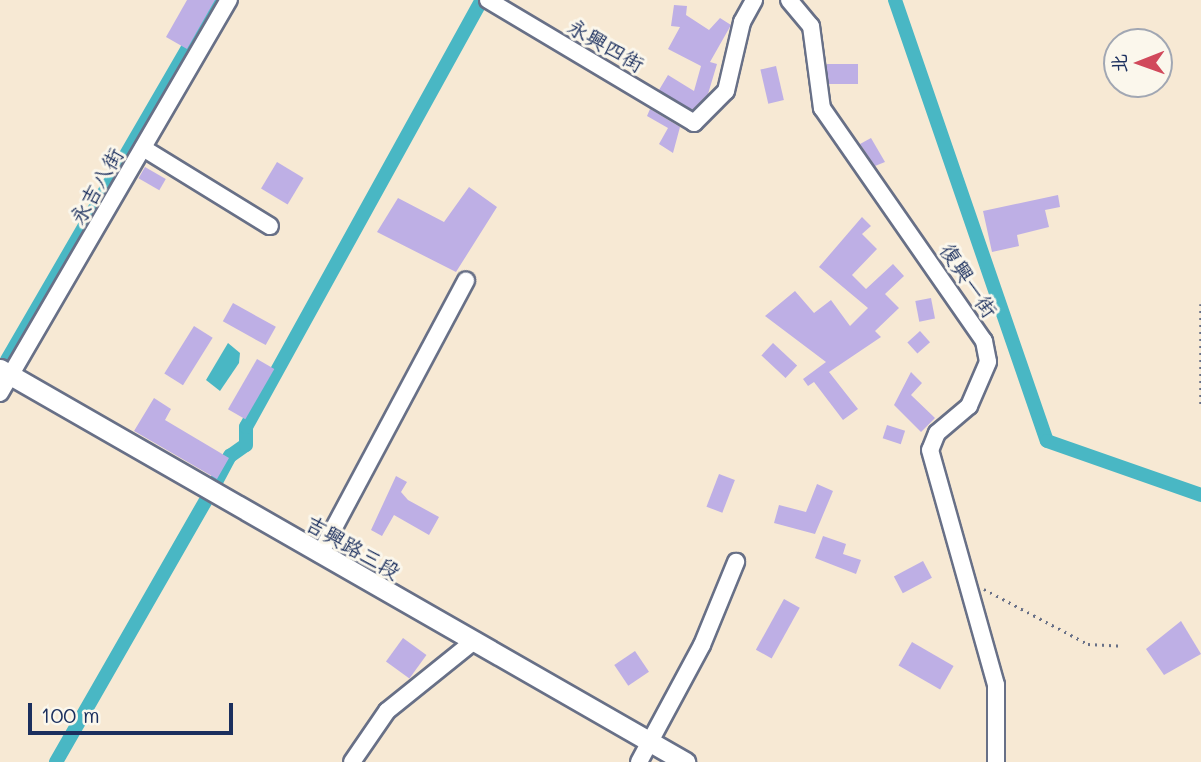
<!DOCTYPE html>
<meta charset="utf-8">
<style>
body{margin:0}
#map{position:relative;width:1201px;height:762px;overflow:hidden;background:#f7e9d4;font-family:Mali,"LXGW WenKai TC",sans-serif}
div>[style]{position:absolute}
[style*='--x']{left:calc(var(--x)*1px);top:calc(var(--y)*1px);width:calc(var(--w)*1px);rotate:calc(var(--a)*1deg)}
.water>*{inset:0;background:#49b7c4}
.canal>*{height:14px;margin:-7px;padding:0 7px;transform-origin:7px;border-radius:7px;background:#49b7c4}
.building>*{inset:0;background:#beafe5;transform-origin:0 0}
.path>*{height:2.5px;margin-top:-1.25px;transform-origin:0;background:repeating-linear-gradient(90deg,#687087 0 2px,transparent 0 7px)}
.roads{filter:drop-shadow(2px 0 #687087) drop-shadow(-2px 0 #687087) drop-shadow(0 2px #687087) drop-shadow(0 -2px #687087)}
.minor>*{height:16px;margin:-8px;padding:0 8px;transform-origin:8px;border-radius:8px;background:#fff}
.tertiary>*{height:19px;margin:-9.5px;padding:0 9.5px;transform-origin:9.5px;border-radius:9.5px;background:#fff}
span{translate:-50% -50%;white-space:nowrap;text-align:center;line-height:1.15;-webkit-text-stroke:6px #fbf7ec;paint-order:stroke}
.street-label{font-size:21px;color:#1b2f5e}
.north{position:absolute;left:1103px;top:28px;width:70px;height:70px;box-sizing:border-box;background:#fbf7ec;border:2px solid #a1a7b3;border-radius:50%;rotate:269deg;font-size:19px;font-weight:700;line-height:28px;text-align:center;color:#1b2f5e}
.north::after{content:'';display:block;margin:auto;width:24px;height:32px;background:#d1495b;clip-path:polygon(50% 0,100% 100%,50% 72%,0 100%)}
.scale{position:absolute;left:28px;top:703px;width:205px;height:32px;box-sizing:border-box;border:4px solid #1b2f5e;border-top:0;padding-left:9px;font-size:21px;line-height:24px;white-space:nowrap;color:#1b2f5e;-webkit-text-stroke:5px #fbf7ec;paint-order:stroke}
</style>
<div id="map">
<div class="water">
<div style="clip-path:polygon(228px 343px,240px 353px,239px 363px,220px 391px,206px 380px)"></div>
</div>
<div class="canal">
<div style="--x:895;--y:0;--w:466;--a:71"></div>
<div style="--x:1047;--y:441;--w:163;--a:19.3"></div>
<div style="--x:7;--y:360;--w:416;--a:-59.9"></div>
<div style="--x:216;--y:482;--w:30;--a:-62"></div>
<div style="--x:230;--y:456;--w:19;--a:-35"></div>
<div style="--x:246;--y:445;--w:18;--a:-90"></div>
<div style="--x:246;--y:427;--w:487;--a:-61.1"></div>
<div style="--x:56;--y:762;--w:300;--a:-60.2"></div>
</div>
<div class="building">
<div style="clip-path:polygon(187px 0,215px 0,187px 49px,166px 37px)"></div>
<div style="clip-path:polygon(674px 5px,687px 6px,686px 15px,709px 30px,720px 18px,731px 25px,710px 62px,717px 64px,708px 94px,692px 110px,659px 90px,668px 75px,694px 91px,701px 66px,668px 49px,680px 27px,671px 26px)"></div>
<div style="left:827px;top:64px;width:31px;height:20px"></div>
<div style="left:776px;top:66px;width:35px;height:16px;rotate:77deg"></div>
<div style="clip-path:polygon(650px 109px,680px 127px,673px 153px,659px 144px,668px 128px,647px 116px)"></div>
<div style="clip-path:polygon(871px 138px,885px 162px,875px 166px,860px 144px)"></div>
<div style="left:277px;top:162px;width:31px;height:31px;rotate:31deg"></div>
<div style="left:145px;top:167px;width:24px;height:13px;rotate:30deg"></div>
<div style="clip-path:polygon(469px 187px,497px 207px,456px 272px,377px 232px,398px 198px,444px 222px)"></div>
<div style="clip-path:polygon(1058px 195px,1060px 207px,1045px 210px,1049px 227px,1017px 235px,1019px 246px,992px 252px,983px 211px)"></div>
<div style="clip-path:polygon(862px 217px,871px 226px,862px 234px,877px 249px,852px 275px,866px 289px,893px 264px,904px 276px,885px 294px,899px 308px,875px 331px,881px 337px,829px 372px,858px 409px,843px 420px,814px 382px,808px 386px,803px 379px,826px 362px,765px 316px,795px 291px,814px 313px,831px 300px,850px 326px,868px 308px,819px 267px)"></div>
<div style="left:931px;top:298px;width:21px;height:16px;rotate:79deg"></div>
<div style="left:233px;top:303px;width:49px;height:21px;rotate:29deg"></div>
<div style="left:194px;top:326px;width:22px;height:56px;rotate:32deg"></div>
<div style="left:920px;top:331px;width:15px;height:17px;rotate:48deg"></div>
<div style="left:773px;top:343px;width:33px;height:17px;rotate:43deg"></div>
<div style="left:257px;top:359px;width:20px;height:58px;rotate:30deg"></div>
<div style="clip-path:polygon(911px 372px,922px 383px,911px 395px,935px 418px,921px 432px,894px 405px)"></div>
<div style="clip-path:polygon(154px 398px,171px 409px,165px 420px,229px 458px,217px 479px,134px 431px)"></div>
<div style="left:887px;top:425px;width:19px;height:14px;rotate:18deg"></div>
<div style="left:719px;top:474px;width:17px;height:35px;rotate:21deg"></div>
<div style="clip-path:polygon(396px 476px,407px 482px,401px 492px,408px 500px,439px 517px,429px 535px,394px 515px,382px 536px,371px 530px)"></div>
<div style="clip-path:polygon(817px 484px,833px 491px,815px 534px,774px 523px,779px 505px,806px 512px)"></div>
<div style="clip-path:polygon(823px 536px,846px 544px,843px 554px,861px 560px,856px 574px,815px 558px)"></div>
<div style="left:923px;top:561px;width:19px;height:33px;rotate:62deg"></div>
<div style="left:784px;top:599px;width:18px;height:58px;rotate:29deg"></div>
<div style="clip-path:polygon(1181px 621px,1201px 654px,1164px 675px,1146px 649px)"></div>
<div style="left:403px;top:638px;width:29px;height:29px;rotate:36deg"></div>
<div style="left:912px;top:642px;width:48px;height:27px;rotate:30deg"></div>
<div style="left:635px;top:651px;width:25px;height:25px;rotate:56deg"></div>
</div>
<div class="path">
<div style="--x:1201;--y:304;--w:104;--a:90"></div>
<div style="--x:984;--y:589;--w:118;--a:27.9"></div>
<div style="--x:1088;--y:644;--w:34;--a:3"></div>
</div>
<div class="roads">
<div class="minor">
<div style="--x:488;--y:0;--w:240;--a:30.8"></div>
<div style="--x:694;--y:123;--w:45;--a:-45"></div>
<div style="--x:726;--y:91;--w:71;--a:-76.9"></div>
<div style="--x:742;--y:22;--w:25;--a:-61"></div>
<div style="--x:789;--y:0;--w:34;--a:50"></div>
<div style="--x:811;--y:26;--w:83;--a:82.4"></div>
<div style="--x:822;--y:108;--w:284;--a:55.2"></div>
<div style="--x:984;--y:341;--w:21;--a:79"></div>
<div style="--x:988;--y:362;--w:48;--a:113.4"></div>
<div style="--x:969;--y:406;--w:42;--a:139.8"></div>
<div style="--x:937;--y:433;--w:18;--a:112"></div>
<div style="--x:930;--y:450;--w:244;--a:74.3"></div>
<div style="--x:996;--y:685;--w:77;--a:90"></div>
<div style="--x:143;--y:148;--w:149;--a:31.6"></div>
<div style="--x:0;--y:393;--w:455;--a:-59.8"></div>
<div style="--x:320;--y:554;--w:310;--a:-61.9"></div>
<div style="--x:352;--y:762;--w:62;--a:-55.5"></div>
<div style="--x:387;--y:711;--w:112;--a:-38.8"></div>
<div style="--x:639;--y:762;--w:133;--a:-61.7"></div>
<div style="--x:702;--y:645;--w:90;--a:-67.7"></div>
</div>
<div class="tertiary">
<div style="--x:0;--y:369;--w:790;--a:29.84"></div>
</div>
</div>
<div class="street-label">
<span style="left:606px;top:45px;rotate:30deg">永興四街</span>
<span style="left:96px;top:186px;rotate:-60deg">永吉八街</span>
<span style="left:969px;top:280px;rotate:56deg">復興一街</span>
<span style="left:353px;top:547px;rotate:30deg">吉興路三段</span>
</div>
<div class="north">北</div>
<div class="scale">100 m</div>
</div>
